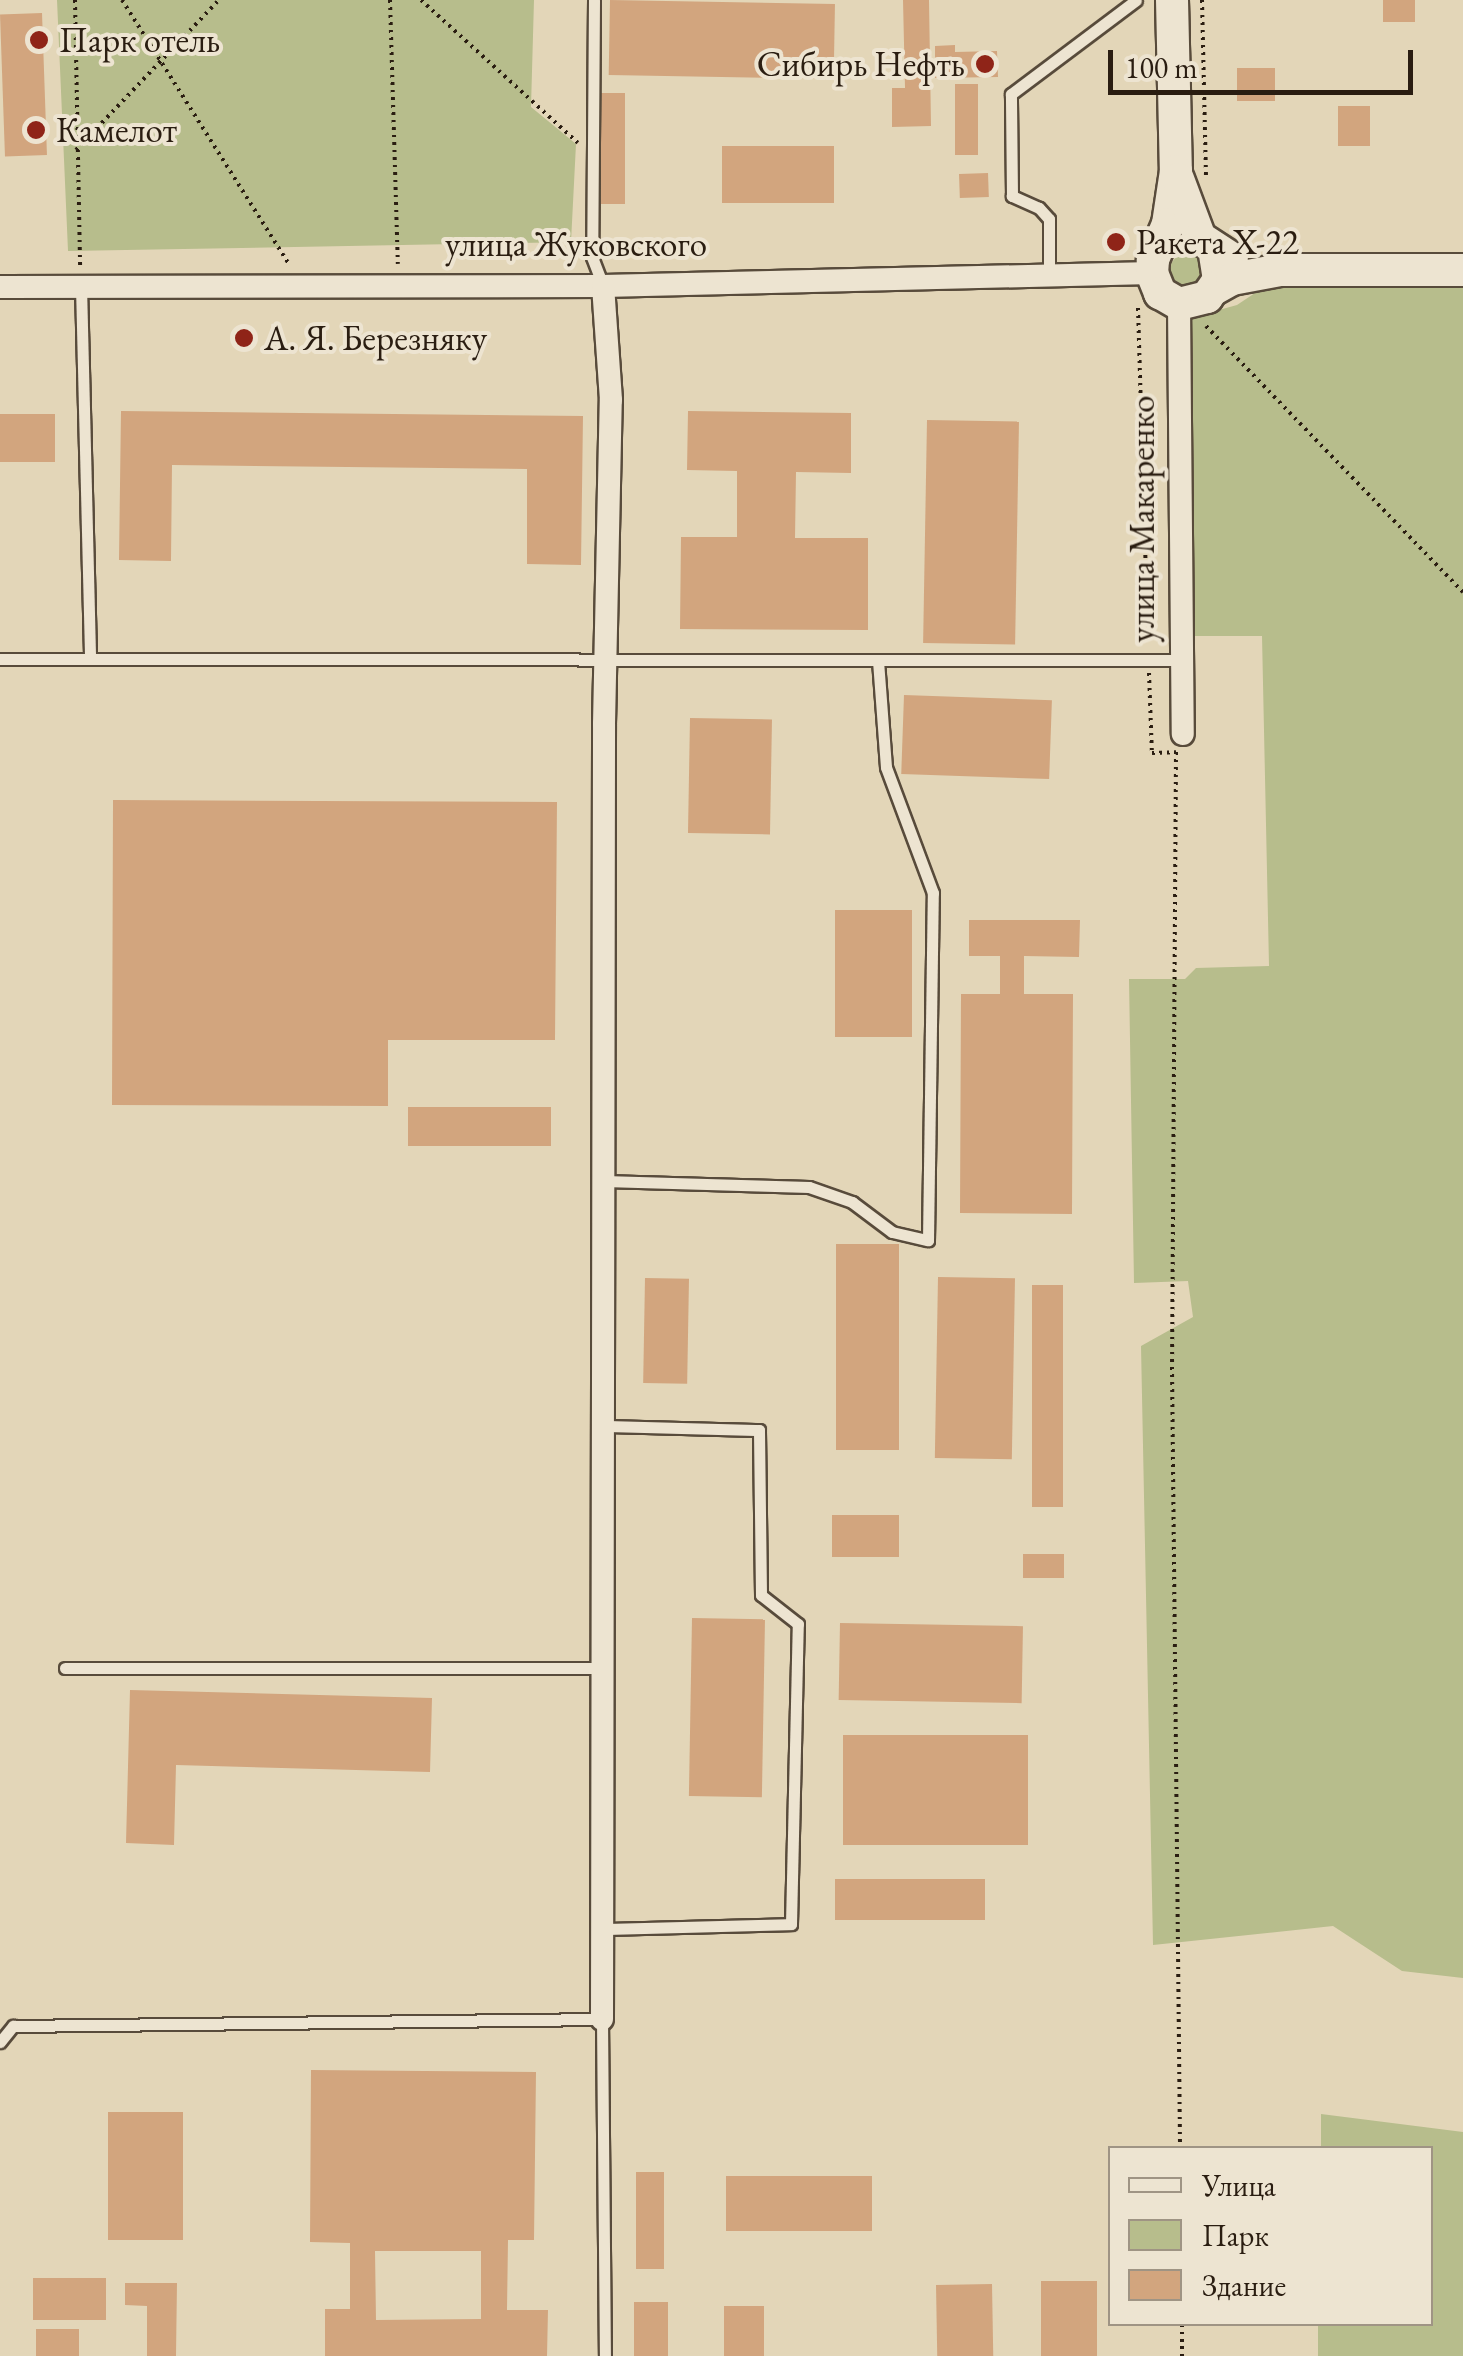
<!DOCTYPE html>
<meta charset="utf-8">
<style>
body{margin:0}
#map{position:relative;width:1463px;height:2356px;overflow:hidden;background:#e3d6b8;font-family:"EB Garamond",serif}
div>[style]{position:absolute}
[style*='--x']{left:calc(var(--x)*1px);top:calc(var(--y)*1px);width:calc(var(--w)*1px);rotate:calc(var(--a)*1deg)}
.green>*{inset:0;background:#b7bd8c}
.round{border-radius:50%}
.building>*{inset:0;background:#d2a57e;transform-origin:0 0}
.path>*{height:4px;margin-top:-2px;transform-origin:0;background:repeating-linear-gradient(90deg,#2a1d11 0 2.5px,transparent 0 7.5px)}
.roads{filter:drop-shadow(2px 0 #584b3b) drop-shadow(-2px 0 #584b3b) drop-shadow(0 2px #584b3b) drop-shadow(0 -2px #584b3b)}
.lane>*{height:11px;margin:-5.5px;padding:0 5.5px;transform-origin:5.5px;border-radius:5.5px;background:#ede4d1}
.street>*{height:22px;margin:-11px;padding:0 11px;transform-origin:11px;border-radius:11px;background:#ede4d1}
.secondary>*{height:32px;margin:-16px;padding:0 16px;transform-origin:16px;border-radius:16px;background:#ede4d1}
.dots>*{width:28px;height:28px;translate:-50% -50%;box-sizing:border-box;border:5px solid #ede4d1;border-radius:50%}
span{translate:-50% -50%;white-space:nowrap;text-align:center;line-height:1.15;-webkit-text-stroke:8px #ede4d1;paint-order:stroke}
.poi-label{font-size:35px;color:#2a1d11}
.left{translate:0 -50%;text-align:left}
.right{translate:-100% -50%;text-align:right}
.street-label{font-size:35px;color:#2a1d11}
.legend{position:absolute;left:1108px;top:2146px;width:325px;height:180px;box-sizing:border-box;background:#ede4d1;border:2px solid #9f9484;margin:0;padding:12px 18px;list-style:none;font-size:30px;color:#2a1d11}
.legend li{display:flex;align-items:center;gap:20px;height:50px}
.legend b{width:50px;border:2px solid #9f9484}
.scale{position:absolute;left:1108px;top:50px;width:305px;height:45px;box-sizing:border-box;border:5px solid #2a1d11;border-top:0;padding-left:12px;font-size:30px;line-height:35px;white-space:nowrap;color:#2a1d11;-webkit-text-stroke:8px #ede4d1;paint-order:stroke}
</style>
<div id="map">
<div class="green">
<div style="clip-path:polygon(57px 0,534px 0,531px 107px,576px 144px,571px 242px,68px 251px)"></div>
<div class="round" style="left:1170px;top:254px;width:32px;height:32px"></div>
<div style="clip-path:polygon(1270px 283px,1463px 283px,1463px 1978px,1402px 1971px,1333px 1926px,1153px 1945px,1141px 1346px,1193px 1317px,1188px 1281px,1134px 1283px,1129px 979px,1185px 979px,1196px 968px,1269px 966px,1262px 636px,1194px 636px,1186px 319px,1237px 305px)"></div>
<div style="clip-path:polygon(1321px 2114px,1463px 2132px,1463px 2356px,1318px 2356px,1318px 2324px,1430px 2324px,1430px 2148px,1321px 2148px)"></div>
</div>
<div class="building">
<div style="left:610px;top:0;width:225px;height:75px;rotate:1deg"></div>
<div style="clip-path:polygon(903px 0,929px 0,931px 126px,892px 127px,892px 88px,905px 88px)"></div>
<div style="left:1383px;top:0;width:32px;height:22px"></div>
<div style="left:42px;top:13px;width:142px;height:42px;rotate:88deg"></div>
<div style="clip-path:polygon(955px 45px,955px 52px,997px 51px,998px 77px,935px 78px,935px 46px)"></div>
<div style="left:1237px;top:68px;width:38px;height:33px"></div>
<div style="left:955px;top:84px;width:23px;height:71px"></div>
<div style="left:601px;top:93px;width:24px;height:111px"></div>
<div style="left:1338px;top:106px;width:32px;height:40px"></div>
<div style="left:834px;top:146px;width:57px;height:112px;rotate:90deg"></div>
<div style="left:988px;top:173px;width:24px;height:29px;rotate:88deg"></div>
<div style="clip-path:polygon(121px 411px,583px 416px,581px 565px,527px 564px,527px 469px,172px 465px,171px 561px,119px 560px)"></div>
<div style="clip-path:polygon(688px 411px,851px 413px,851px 473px,796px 472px,795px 538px,868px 538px,868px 630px,680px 629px,681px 537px,737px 537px,737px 471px,687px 470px)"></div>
<div style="left:0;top:414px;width:55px;height:48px"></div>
<div style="left:927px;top:420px;width:92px;height:223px;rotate:1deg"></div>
<div style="left:904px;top:695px;width:148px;height:79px;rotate:2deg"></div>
<div style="left:690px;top:718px;width:82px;height:115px;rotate:1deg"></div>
<div style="clip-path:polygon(113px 800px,557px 802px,555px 1040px,388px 1040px,388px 1106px,112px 1105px)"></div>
<div style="left:835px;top:910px;width:77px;height:127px"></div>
<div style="clip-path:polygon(969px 920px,1080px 920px,1079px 957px,1024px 956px,1024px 994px,1073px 994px,1072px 1214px,960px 1213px,961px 994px,1000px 994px,1000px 956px,969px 956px)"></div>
<div style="left:408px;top:1107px;width:143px;height:39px"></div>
<div style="left:836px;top:1244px;width:63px;height:206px"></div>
<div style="left:938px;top:1277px;width:77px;height:181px;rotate:1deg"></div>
<div style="left:645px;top:1278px;width:44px;height:105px;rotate:1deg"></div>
<div style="left:1032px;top:1285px;width:31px;height:222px"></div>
<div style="left:832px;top:1515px;width:67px;height:42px"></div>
<div style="left:1023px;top:1554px;width:41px;height:24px"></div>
<div style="left:692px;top:1618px;width:73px;height:178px;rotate:1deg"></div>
<div style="left:840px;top:1623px;width:183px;height:77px;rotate:1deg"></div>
<div style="clip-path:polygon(130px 1690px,432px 1698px,430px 1772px,176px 1765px,174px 1845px,126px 1843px)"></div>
<div style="left:843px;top:1735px;width:185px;height:110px"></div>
<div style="left:835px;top:1879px;width:150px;height:41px"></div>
<div style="clip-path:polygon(evenodd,311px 2070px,536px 2072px,534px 2240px,508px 2240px,507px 2310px,548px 2310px,547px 2356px,325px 2356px,325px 2309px,350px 2309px,350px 2243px,310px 2242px,311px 2070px,375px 2251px,481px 2251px,481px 2319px,376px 2320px,375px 2251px)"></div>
<div style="left:108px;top:2112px;width:75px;height:128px"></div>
<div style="left:636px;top:2172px;width:28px;height:97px"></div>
<div style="left:726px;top:2176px;width:146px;height:55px"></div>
<div style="left:33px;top:2278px;width:73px;height:42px"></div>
<div style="left:1041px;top:2281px;width:56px;height:75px"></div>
<div style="clip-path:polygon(125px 2283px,177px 2283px,176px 2356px,147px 2356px,147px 2306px,125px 2305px)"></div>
<div style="left:992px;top:2284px;width:72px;height:56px;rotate:89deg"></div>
<div style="left:634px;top:2302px;width:34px;height:54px"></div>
<div style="left:724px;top:2306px;width:40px;height:50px"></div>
<div style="left:36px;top:2329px;width:43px;height:27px"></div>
</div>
<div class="path">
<div style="--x:75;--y:0;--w:265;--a:88.9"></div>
<div style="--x:122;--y:0;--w:312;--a:57.7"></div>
<div style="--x:390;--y:0;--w:264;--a:88.3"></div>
<div style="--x:421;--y:0;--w:212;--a:42.3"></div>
<div style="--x:1202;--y:0;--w:175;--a:88.7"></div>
<div style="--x:76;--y:150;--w:207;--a:-46.4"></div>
<div style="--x:1138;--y:308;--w:335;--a:88.3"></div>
<div style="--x:1206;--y:326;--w:370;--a:46"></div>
<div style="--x:1149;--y:673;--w:80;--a:87.9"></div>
<div style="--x:1152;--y:753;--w:24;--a:-2"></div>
<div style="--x:1176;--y:752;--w:615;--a:90.37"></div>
<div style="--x:1172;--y:1367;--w:781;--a:89.41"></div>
<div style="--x:1182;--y:2324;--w:32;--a:90"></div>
</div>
<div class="roads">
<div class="lane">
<div style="--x:594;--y:0;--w:257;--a:90.4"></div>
<div style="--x:592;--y:257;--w:31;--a:69"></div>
<div style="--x:1049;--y:279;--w:60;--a:-90"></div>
<div style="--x:1049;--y:219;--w:15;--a:-132"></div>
<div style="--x:1039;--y:208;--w:30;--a:-156"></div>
<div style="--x:1012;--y:196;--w:102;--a:-90.6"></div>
<div style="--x:1011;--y:94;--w:156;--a:-36.9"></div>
<div style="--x:81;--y:286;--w:373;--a:88.6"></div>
<div style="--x:0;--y:659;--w:1183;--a:0.05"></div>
<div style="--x:604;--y:1181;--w:205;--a:1.7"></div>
<div style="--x:809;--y:1187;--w:46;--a:19.2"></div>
<div style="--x:852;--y:1202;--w:50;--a:36.9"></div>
<div style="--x:892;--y:1232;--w:37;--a:13"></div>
<div style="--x:928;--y:1240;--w:347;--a:-89.2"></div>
<div style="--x:933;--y:893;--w:134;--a:-110.5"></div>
<div style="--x:886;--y:767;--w:107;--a:-94.3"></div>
<div style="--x:65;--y:1668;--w:538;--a:0"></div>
<div style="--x:602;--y:1929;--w:189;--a:-1.5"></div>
<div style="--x:791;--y:1924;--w:300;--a:-88.7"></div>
<div style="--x:798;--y:1624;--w:47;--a:-141.9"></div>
<div style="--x:761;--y:1595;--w:165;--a:-90.7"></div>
<div style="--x:759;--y:1430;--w:156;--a:-178.5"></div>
<div style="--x:0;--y:2042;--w:21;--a:-51"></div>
<div style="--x:13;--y:2026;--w:589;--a:-0.68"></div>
<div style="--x:602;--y:2019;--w:337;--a:89.5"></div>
</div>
<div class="street">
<div style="--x:0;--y:287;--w:603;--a:-0.1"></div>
<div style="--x:603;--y:286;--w:549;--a:-1.36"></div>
<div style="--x:1179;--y:304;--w:430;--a:89.5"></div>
<div style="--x:602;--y:2019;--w:1295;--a:-89.91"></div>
<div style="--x:604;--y:724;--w:324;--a:-88.8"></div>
<div style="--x:611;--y:400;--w:114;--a:-94"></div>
</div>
<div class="secondary">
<div style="--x:1172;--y:0;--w:171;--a:88.7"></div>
<div style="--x:1176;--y:171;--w:54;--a:98.6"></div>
<div style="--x:1168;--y:224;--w:39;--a:113"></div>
<div style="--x:1153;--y:260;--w:13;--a:94"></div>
<div style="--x:1152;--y:273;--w:22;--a:68"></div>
<div style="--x:1160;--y:293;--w:22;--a:30"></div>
<div style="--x:1179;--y:304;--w:29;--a:-14"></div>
<div style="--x:1207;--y:297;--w:21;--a:-55"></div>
<div style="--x:1219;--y:280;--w:30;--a:-99"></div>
<div style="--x:1178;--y:179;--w:63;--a:69.6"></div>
<div style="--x:1200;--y:238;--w:38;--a:33"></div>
<div style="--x:1214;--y:289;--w:21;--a:-29"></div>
<div style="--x:1232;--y:279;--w:49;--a:-10.6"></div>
<div style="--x:1280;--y:270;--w:183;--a:0"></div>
</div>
</div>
<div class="dots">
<div style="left:39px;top:40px;background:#8f2418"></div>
<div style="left:985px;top:64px;background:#8f2418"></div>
<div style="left:36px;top:130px;background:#8f2418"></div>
<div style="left:1116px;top:242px;background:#8f2418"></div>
<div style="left:244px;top:338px;background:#8f2418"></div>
</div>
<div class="poi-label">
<span class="left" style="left:59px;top:40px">Парк отель</span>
<span class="right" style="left:965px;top:64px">Сибирь Нефть</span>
<span class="left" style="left:56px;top:130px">Камелот</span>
<span class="left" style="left:1136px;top:242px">Ракета Х-22</span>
<span class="left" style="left:264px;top:338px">А. Я. Березняку</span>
</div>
<div class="street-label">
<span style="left:576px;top:244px">улица Жуковского</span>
<span style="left:1142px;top:519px;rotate:-90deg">улица Макаренко</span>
</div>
<ul class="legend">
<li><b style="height:12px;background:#ede4d1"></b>Улица</li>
<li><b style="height:28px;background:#b7bd8c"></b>Парк</li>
<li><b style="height:28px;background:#d2a57e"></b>Здание</li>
</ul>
<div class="scale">100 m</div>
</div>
